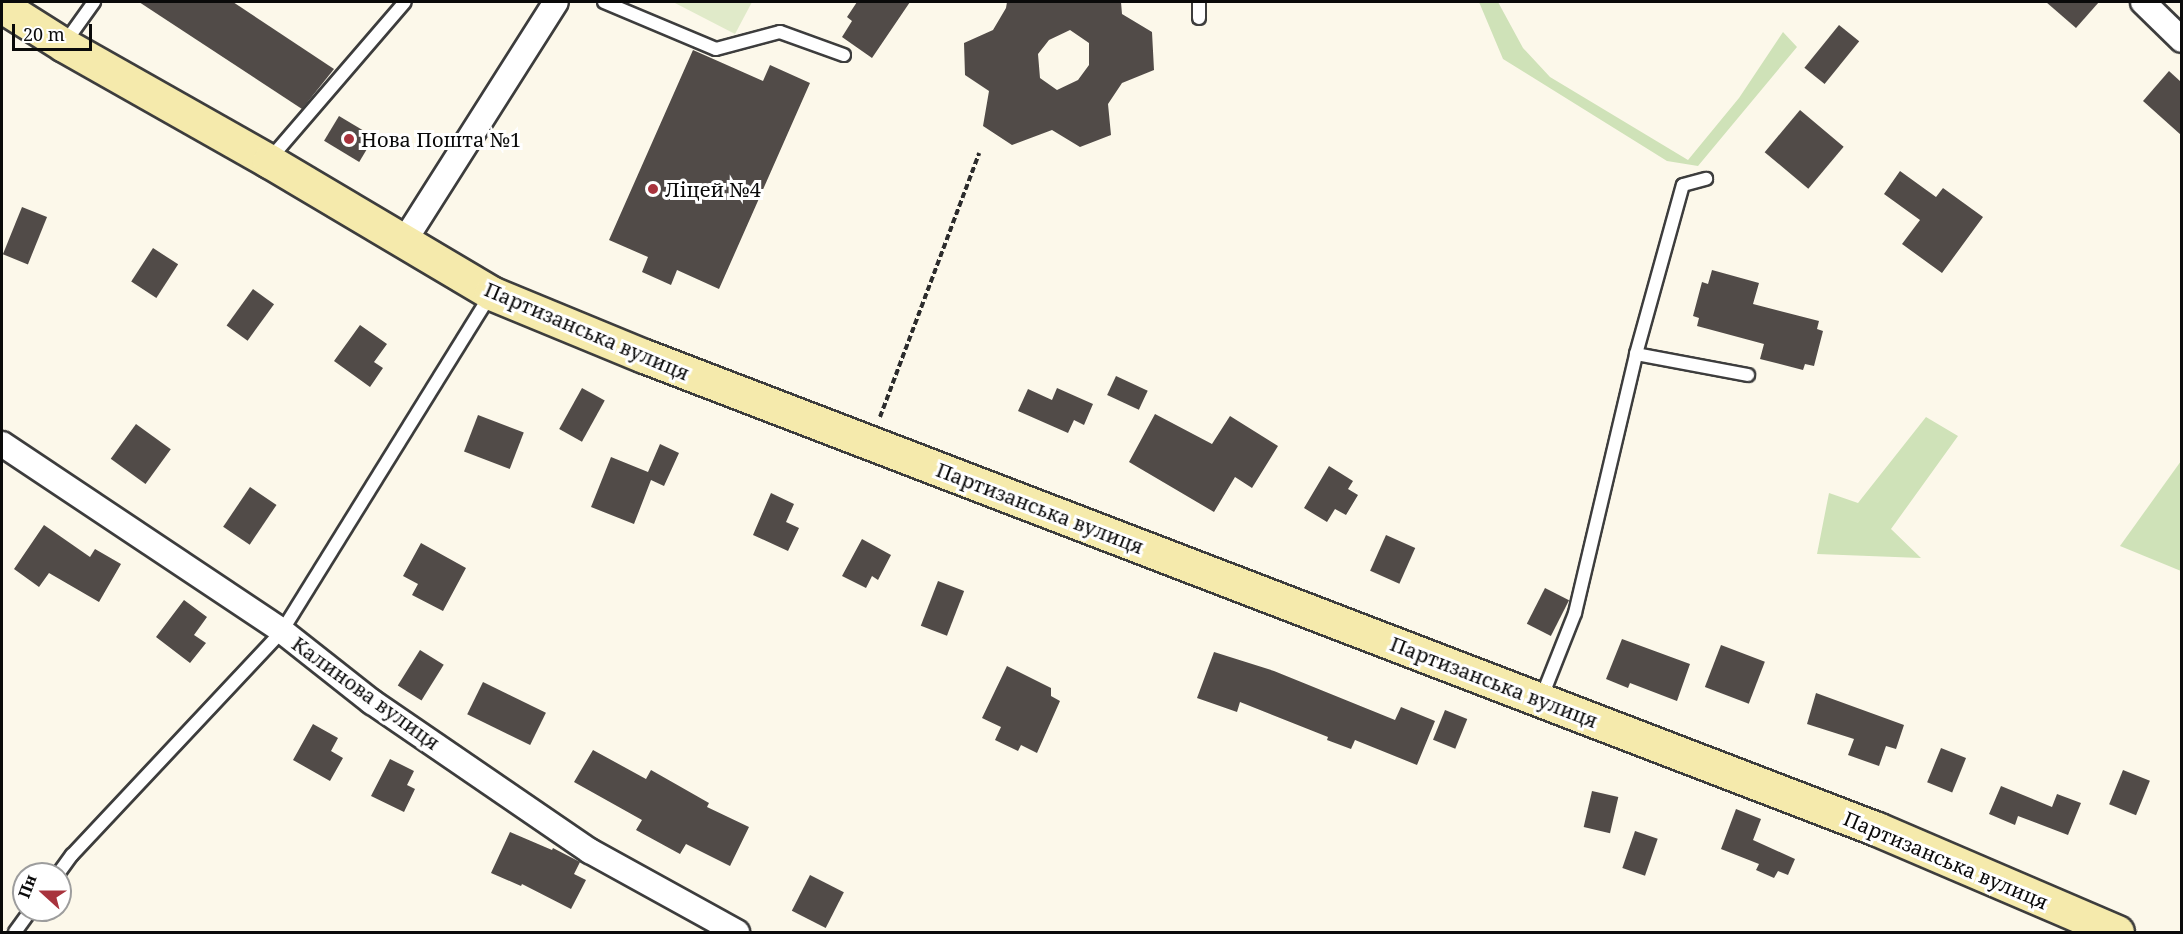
<!DOCTYPE html>
<meta charset="utf-8">
<style>
body{margin:0}
#map{position:relative;width:2183px;height:934px;overflow:hidden;background:#fcf8ea;font-family:"Noto Serif",serif}
div>[style]{position:absolute}
[style*='--x']{left:calc(var(--x)*1px);top:calc(var(--y)*1px);width:calc(var(--w)*1px);rotate:calc(var(--a)*1deg)}
.green>*{inset:0;background:#cfe2b8}
.pitch>*{inset:0;background:#e0eac9}
.building>*{inset:0;background:#514b48;transform-origin:0 0}
.path>*{height:4px;margin-top:-2px;transform-origin:0;background:repeating-linear-gradient(90deg,#2c2c2c 0 6px,transparent 0 9px)}
.roads{filter:drop-shadow(2px 0 #3d3d3d) drop-shadow(-2px 0 #3d3d3d) drop-shadow(0 2px #3d3d3d) drop-shadow(0 -2px #3d3d3d)}
.service>*{height:12px;margin:-6px;padding:0 6px;transform-origin:6px;border-radius:6px;background:#fff}
.minor>*{height:24px;margin:-12px;padding:0 12px;transform-origin:12px;border-radius:12px;background:#fff}
.secondary>*{height:33px;margin:-16.5px;padding:0 16.5px;transform-origin:16.5px;border-radius:16.5px;background:#f5eaac}
.dots>*{width:16px;height:16px;translate:-50% -50%;box-sizing:border-box;border:3px solid #fff;border-radius:50%}
span{translate:-50% -50%;white-space:nowrap;text-align:center;line-height:1.15;-webkit-text-stroke:6px #fff;paint-order:stroke}
.poi-label{font-size:20px;color:#0a0a0a}
.left{translate:0 -50%;text-align:left}
.street-label{font-size:20px;color:#0a0a0a}
.frame{position:absolute;inset:0;border:3px solid #0a0a0a;pointer-events:none}
.north{position:absolute;left:12px;top:862px;width:60px;height:60px;box-sizing:border-box;background:#fff;border:2px solid #9d9d9d;border-radius:50%;rotate:291deg;font-size:16px;font-weight:700;line-height:24px;text-align:center;color:#0a0a0a}
.north::after{content:'';display:block;margin:auto;width:21px;height:27px;background:#a8333d;clip-path:polygon(50% 0,100% 100%,50% 72%,0 100%)}
.scale{position:absolute;left:12px;top:24px;width:80px;height:27px;box-sizing:border-box;border:3px solid #0a0a0a;border-top:0;padding-left:8px;font-size:18px;line-height:21px;white-space:nowrap;color:#0a0a0a;-webkit-text-stroke:4px #fff;paint-order:stroke}
</style>
<div id="map">
<div class="green">
<div style="clip-path:polygon(1479px 2px,1498px 2px,1523px 48px,1550px 77px,1688px 160px,1739px 98px,1783px 32px,1797px 47px,1698px 166px,1667px 161px,1503px 59px)"></div>
<div style="clip-path:polygon(1926px 417px,1958px 436px,1891px 529px,1921px 558px,1817px 554px,1829px 493px,1858px 503px)"></div>
<div style="clip-path:polygon(2181px 461px,2181px 571px,2120px 546px)"></div>
</div>
<div class="pitch">
<div style="clip-path:polygon(673px 2px,752px 2px,735px 34px)"></div>
</div>
<div class="building">
<div style="clip-path:polygon(139px 2px,233px 2px,334px 69px,302px 109px)"></div>
<div style="clip-path:polygon(857px 2px,910px 2px,872px 58px,842px 37px,852px 21px,847px 17px)"></div>
<div style="clip-path:polygon(evenodd,1007px 2px,1121px 2px,1122px 14px,1152px 32px,1154px 70px,1122px 83px,1108px 104px,1111px 135px,1080px 147px,1052px 130px,1012px 145px,983px 126px,989px 91px,965px 75px,964px 43px,993px 30px,1006px 8px,1007px 2px,1070px 30px,1089px 43px,1089px 65px,1078px 80px,1057px 90px,1040px 78px,1038px 54px,1049px 40px,1070px 30px)"></div>
<div style="clip-path:polygon(2046px 2px,2099px 2px,2076px 28px)"></div>
<div style="left:1839px;top:25px;width:26px;height:55px;rotate:39deg"></div>
<div style="clip-path:polygon(693px 50px,763px 81px,770px 65px,810px 83px,719px 289px,677px 270px,671px 285px,642px 272px,648px 257px,609px 240px)"></div>
<div style="clip-path:polygon(2169px 71px,2181px 82px,2181px 135px,2143px 101px)"></div>
<div style="left:1800px;top:110px;width:57px;height:55px;rotate:40deg"></div>
<div style="left:339px;top:116px;width:41px;height:29px;rotate:31deg"></div>
<div style="clip-path:polygon(1900px 171px,1936px 197px,1943px 188px,1983px 217px,1942px 273px,1902px 244px,1920px 220px,1884px 194px)"></div>
<div style="left:22px;top:207px;width:27px;height:51px;rotate:22deg"></div>
<div style="left:153px;top:248px;width:30px;height:40px;rotate:33deg"></div>
<div style="clip-path:polygon(1712px 270px,1759px 283px,1753px 304px,1819px 321px,1817px 329px,1823px 331px,1814px 366px,1805px 364px,1803px 370px,1760px 359px,1764px 344px,1697px 326px,1699px 318px,1693px 316px,1702px 282px,1708px 284px)"></div>
<div style="left:253px;top:289px;width:26px;height:45px;rotate:36deg"></div>
<div style="clip-path:polygon(360px 325px,387px 344px,374px 362px,383px 368px,370px 387px,334px 361px)"></div>
<div style="left:1116px;top:376px;width:35px;height:21px;rotate:25deg"></div>
<div style="left:582px;top:388px;width:26px;height:47px;rotate:29deg"></div>
<div style="clip-path:polygon(1057px 388px,1093px 404px,1084px 425px,1074px 420px,1068px 433px,1018px 411px,1028px 389px,1052px 400px)"></div>
<div style="clip-path:polygon(1155px 414px,1212px 444px,1230px 416px,1278px 446px,1252px 488px,1235px 477px,1214px 512px,1129px 462px)"></div>
<div style="left:478px;top:415px;width:49px;height:39px;rotate:21deg"></div>
<div style="left:136px;top:424px;width:43px;height:43px;rotate:36deg"></div>
<div style="clip-path:polygon(660px 444px,679px 453px,664px 486px,651px 480px,634px 524px,591px 507px,611px 457px,648px 472px)"></div>
<div style="clip-path:polygon(1329px 466px,1353px 481px,1348px 489px,1358px 495px,1346px 515px,1335px 509px,1327px 522px,1304px 508px)"></div>
<div style="left:250px;top:487px;width:32px;height:48px;rotate:34deg"></div>
<div style="clip-path:polygon(771px 493px,794px 504px,786px 522px,799px 528px,788px 551px,753px 535px)"></div>
<div style="clip-path:polygon(44px 525px,90px 557px,95px 549px,121px 564px,99px 602px,49px 573px,39px 587px,14px 569px)"></div>
<div style="left:1386px;top:535px;width:32px;height:39px;rotate:24deg"></div>
<div style="clip-path:polygon(862px 539px,891px 555px,878px 580px,872px 576px,866px 588px,842px 576px)"></div>
<div style="clip-path:polygon(421px 543px,466px 568px,443px 611px,412px 595px,418px 584px,403px 576px)"></div>
<div style="left:938px;top:581px;width:28px;height:48px;rotate:21deg"></div>
<div style="left:1545px;top:588px;width:27px;height:40px;rotate:27deg"></div>
<div style="clip-path:polygon(184px 600px,207px 617px,194px 635px,206px 643px,190px 663px,156px 637px)"></div>
<div style="clip-path:polygon(1622px 639px,1690px 664px,1677px 701px,1630px 683px,1628px 688px,1606px 679px)"></div>
<div style="left:1721px;top:645px;width:47px;height:45px;rotate:21deg"></div>
<div style="left:420px;top:650px;width:28px;height:42px;rotate:32deg"></div>
<div style="clip-path:polygon(1214px 652px,1274px 671px,1395px 720px,1401px 707px,1435px 721px,1417px 765px,1355px 740px,1351px 749px,1327px 740px,1328px 737px,1240px 702px,1237px 712px,1197px 698px)"></div>
<div style="clip-path:polygon(1007px 666px,1051px 688px,1051px 696px,1060px 701px,1037px 753px,1021px 745px,1018px 751px,995px 740px,1001px 727px,982px 718px)"></div>
<div style="left:483px;top:682px;width:70px;height:36px;rotate:26deg"></div>
<div style="clip-path:polygon(1816px 693px,1904px 725px,1896px 749px,1886px 746px,1879px 766px,1848px 755px,1854px 739px,1807px 724px)"></div>
<div style="left:1445px;top:710px;width:24px;height:32px;rotate:22deg"></div>
<div style="clip-path:polygon(313px 724px,338px 738px,331px 751px,343px 758px,330px 781px,293px 760px)"></div>
<div style="left:1941px;top:748px;width:27px;height:37px;rotate:22deg"></div>
<div style="clip-path:polygon(593px 750px,646px 779px,651px 770px,709px 803px,707px 807px,749px 827px,730px 866px,686px 844px,680px 854px,636px 830px,642px 820px,574px 782px)"></div>
<div style="clip-path:polygon(390px 759px,414px 771px,407px 785px,415px 789px,404px 812px,371px 796px)"></div>
<div style="left:2123px;top:770px;width:29px;height:37px;rotate:22deg"></div>
<div style="clip-path:polygon(2001px 786px,2052px 807px,2057px 794px,2081px 803px,2068px 835px,2018px 816px,2015px 825px,1989px 814px)"></div>
<div style="left:1592px;top:791px;width:27px;height:37px;rotate:13deg"></div>
<div style="clip-path:polygon(1736px 809px,1761px 819px,1753px 840px,1795px 859px,1788px 875px,1778px 871px,1774px 878px,1756px 870px,1759px 864px,1721px 849px)"></div>
<div style="left:1635px;top:831px;width:24px;height:39px;rotate:19deg"></div>
<div style="clip-path:polygon(510px 832px,552px 850px,553px 848px,580px 862px,574px 874px,586px 880px,571px 909px,522px 884px,521px 886px,491px 873px)"></div>
<div style="left:810px;top:875px;width:38px;height:40px;rotate:27deg"></div>
</div>
<div class="path">
<div style="--x:880;--y:417;--w:282;--a:-69.4"></div>
</div>
<div class="roads">
<div class="service">
<div style="--x:604;--y:2;--w:121;--a:22.8"></div>
<div style="--x:716;--y:49;--w:66;--a:-14.9"></div>
<div style="--x:780;--y:32;--w:68;--a:19.8"></div>
<div style="--x:1199;--y:2;--w:16;--a:90"></div>
<div style="--x:64;--y:44;--w:52;--a:-54.5"></div>
<div style="--x:269;--y:160;--w:208;--a:-49.3"></div>
<div style="--x:1636;--y:354;--w:114;--a:10.6"></div>
<div style="--x:1541;--y:699;--w:92;--a:-68.4"></div>
<div style="--x:1575;--y:613;--w:266;--a:-76.7"></div>
<div style="--x:1636;--y:354;--w:175;--a:-74.5"></div>
<div style="--x:1683;--y:185;--w:24;--a:-15"></div>
<div style="--x:58;--y:874;--w:24;--a:-54"></div>
<div style="--x:72;--y:855;--w:307;--a:-46.8"></div>
<div style="--x:282;--y:631;--w:395;--a:-58.2"></div>
<div style="--x:15;--y:932;--w:27;--a:-54"></div>
</div>
<div class="minor">
<div style="--x:2143;--y:2;--w:54;--a:44.3"></div>
<div style="--x:403;--y:243;--w:285;--a:-57.6"></div>
<div style="--x:2;--y:444;--w:337;--a:33.7"></div>
<div style="--x:282;--y:631;--w:115;--a:38.3"></div>
<div style="--x:372;--y:702;--w:264;--a:34.4"></div>
<div style="--x:590;--y:851;--w:168;--a:28.9"></div>
</div>
<div class="secondary">
<div style="--x:2;--y:6;--w:73;--a:32.2"></div>
<div style="--x:64;--y:45;--w:236;--a:29.5"></div>
<div style="--x:269;--y:161;--w:258;--a:30.7"></div>
<div style="--x:491;--y:293;--w:165;--a:22.4"></div>
<div style="--x:644;--y:356;--w:1321;--a:20.99"></div>
<div style="--x:1877;--y:829;--w:261;--a:23.2"></div>
</div>
</div>
<div class="dots">
<div style="left:349px;top:139px;background:#a8333d"></div>
<div style="left:653px;top:189px;background:#a8333d"></div>
</div>
<div class="poi-label">
<span class="left" style="left:361px;top:139px">Нова Пошта №1</span>
<span class="left" style="left:665px;top:189px">Ліцей №4</span>
</div>
<div class="street-label">
<span style="left:587px;top:331px;rotate:23deg">Партизанська вулиця</span>
<span style="left:1040px;top:508px;rotate:21deg">Партизанська вулиця</span>
<span style="left:1494px;top:682px;rotate:21deg">Партизанська вулиця</span>
<span style="left:366px;top:693px;rotate:36deg">Калинова вулиця</span>
<span style="left:1946px;top:860px;rotate:23deg">Партизанська вулиця</span>
</div>
<div class="frame"></div>
<div class="north">Пн</div>
<div class="scale">20 m</div>
</div>
